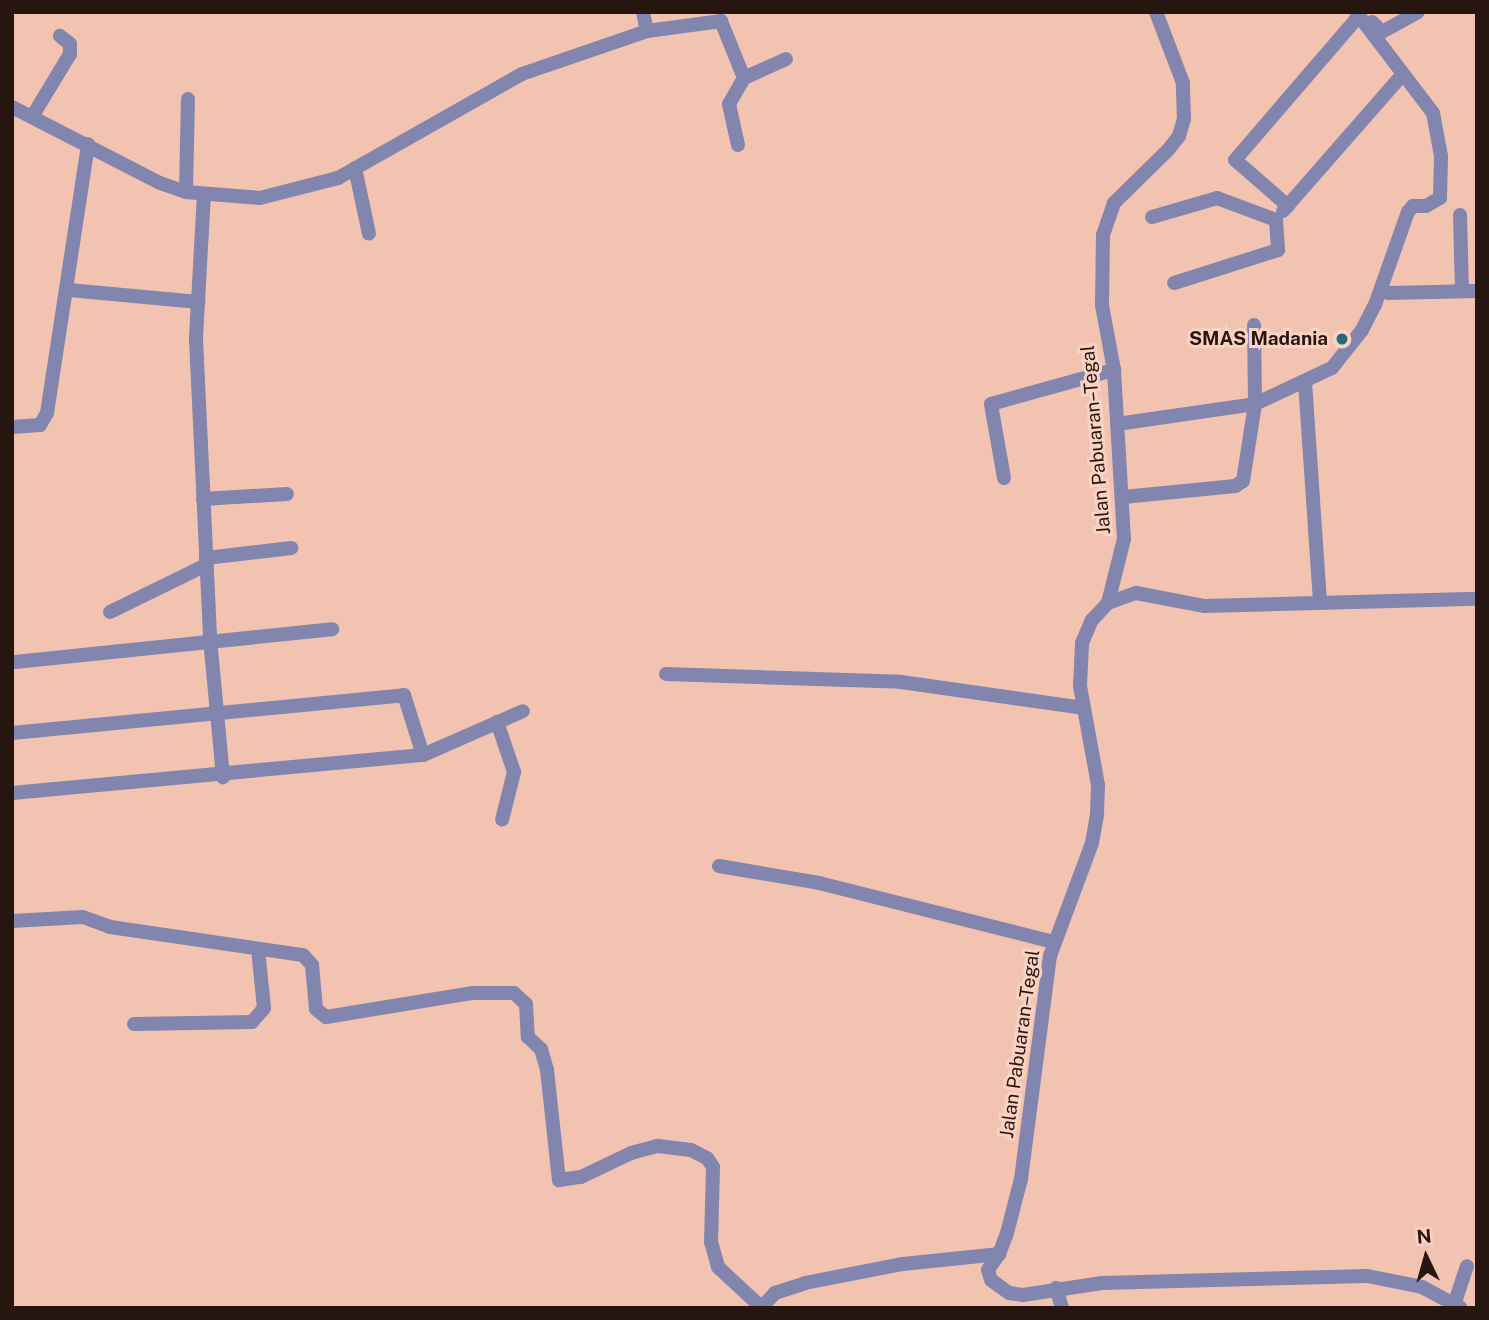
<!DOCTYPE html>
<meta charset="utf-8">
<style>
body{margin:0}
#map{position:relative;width:1489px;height:1320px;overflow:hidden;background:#f3c3b2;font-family:"Public Sans",sans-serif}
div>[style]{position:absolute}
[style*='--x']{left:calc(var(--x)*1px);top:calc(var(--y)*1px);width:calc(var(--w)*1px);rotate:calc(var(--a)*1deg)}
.street>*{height:14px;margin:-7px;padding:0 7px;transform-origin:7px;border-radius:7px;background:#8285ae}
.dots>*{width:19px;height:19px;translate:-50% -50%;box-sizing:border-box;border:4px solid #f9d2c4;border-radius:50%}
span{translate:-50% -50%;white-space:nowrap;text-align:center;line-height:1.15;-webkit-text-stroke:6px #f9d2c4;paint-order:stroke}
.poi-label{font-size:19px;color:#271610;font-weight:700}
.right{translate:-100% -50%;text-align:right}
.street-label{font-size:19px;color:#271610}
.frame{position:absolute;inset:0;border:14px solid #271610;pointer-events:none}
.north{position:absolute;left:1391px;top:1222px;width:70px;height:70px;-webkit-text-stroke:5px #f9d2c4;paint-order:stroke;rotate:355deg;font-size:19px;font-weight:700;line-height:28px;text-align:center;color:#271610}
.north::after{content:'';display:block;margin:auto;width:24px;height:32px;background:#271610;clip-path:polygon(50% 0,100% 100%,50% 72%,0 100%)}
</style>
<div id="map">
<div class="street">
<div style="--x:1372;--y:22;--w:14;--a:45"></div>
<div style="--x:1382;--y:32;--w:41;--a:-29.1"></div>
<div style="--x:647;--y:31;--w:75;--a:-7.7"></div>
<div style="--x:721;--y:21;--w:61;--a:68"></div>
<div style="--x:744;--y:78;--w:46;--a:-24.3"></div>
<div style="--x:12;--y:107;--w:166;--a:27.2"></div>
<div style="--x:160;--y:183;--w:28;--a:19"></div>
<div style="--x:186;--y:192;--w:74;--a:4.6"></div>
<div style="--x:260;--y:198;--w:81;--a:-14.4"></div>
<div style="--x:338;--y:178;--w:211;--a:-29.5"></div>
<div style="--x:522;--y:74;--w:132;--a:-19"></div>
<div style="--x:647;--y:31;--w:19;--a:-102"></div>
<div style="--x:32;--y:117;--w:74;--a:-58.9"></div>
<div style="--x:70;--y:54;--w:10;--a:-90"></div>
<div style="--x:70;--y:44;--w:13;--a:-141"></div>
<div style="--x:738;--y:145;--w:42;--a:-102.4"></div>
<div style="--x:729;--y:104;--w:30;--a:-60"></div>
<div style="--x:355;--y:168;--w:67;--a:78"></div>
<div style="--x:186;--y:192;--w:93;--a:-88.8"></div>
<div style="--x:204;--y:194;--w:145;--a:93.2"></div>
<div style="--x:196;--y:339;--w:300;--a:87.3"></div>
<div style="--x:210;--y:639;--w:139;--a:84.6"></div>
<div style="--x:1288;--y:206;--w:70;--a:-139"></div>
<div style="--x:1235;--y:160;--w:190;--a:-49.3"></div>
<div style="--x:1283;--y:211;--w:182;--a:-48.8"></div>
<div style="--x:1460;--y:215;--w:76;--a:88.5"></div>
<div style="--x:1152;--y:217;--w:68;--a:-16.3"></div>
<div style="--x:1217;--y:198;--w:63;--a:20.4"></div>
<div style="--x:1276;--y:220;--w:30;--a:86"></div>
<div style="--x:1278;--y:250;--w:109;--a:162.4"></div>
<div style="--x:69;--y:290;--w:130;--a:5.3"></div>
<div style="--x:1388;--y:293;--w:89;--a:-1.3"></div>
<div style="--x:1305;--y:382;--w:221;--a:86.1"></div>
<div style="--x:1117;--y:424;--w:139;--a:-8.2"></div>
<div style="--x:1255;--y:404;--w:85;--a:-25.1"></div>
<div style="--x:1332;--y:368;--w:48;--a:-51.7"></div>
<div style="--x:1362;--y:330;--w:28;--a:-63"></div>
<div style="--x:1375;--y:305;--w:99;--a:-70.5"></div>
<div style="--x:1408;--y:212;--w:8;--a:-50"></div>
<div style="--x:1413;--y:206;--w:13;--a:0"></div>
<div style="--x:1426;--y:206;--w:16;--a:-30"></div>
<div style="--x:1440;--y:198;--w:42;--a:-88.6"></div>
<div style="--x:1441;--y:156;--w:44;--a:-100.5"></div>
<div style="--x:1433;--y:113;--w:127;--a:-127.3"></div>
<div style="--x:12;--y:427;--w:28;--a:-4"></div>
<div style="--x:40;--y:425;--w:14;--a:-60"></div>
<div style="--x:47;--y:413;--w:272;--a:-81.3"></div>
<div style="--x:1004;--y:478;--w:75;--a:-100"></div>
<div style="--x:991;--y:404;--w:128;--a:-15.5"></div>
<div style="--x:1123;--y:497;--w:113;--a:-5.6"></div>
<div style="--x:1235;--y:486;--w:9;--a:-32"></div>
<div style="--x:1243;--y:481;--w:78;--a:-81.1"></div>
<div style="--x:1255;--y:404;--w:79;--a:-90.7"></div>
<div style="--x:203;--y:499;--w:84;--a:-3.4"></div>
<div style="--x:206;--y:558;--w:86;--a:-6.7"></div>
<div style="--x:1108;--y:603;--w:30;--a:-20"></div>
<div style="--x:1136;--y:593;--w:69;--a:10.8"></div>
<div style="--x:1204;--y:606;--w:273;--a:-1.5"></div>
<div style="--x:110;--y:612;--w:107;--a:-26.1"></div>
<div style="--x:15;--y:662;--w:319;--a:-5.9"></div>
<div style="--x:666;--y:674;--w:235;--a:1.9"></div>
<div style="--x:901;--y:682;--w:184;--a:8.1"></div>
<div style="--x:497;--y:722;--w:53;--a:71.2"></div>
<div style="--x:514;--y:772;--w:49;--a:104"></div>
<div style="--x:12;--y:733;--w:394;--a:-5.5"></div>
<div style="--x:404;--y:695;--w:63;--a:72.4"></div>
<div style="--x:12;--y:793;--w:413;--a:-5.3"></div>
<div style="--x:423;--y:755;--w:109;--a:-23.7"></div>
<div style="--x:719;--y:866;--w:101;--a:9.6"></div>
<div style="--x:819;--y:883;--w:242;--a:14.1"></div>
<div style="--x:12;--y:921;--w:71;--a:-3.2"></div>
<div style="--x:83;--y:917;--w:29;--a:20"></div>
<div style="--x:110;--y:927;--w:195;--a:8.3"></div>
<div style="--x:303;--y:955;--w:13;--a:48"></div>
<div style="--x:312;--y:965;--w:44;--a:84.8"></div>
<div style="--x:316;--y:1009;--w:13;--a:39"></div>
<div style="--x:326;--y:1017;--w:149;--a:-9.3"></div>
<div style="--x:473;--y:993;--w:41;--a:0"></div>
<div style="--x:514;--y:993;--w:16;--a:43"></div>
<div style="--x:526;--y:1004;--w:33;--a:87"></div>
<div style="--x:528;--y:1037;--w:18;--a:43"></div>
<div style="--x:541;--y:1049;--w:22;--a:74"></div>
<div style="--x:547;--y:1070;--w:111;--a:83.8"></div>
<div style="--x:559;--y:1180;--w:22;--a:-8"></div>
<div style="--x:581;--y:1177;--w:55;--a:-25.6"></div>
<div style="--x:631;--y:1153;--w:28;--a:-15"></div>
<div style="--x:658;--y:1146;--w:33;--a:7"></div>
<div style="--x:691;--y:1150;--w:18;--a:27"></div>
<div style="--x:707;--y:1158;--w:11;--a:56"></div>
<div style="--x:713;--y:1167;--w:75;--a:91.5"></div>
<div style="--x:711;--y:1242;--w:26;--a:74"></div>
<div style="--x:718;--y:1267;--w:59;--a:42.9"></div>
<div style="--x:134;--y:1024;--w:118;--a:-1"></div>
<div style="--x:252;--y:1022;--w:18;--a:-49"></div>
<div style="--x:264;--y:1008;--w:59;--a:-95.8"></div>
<div style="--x:999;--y:1254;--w:19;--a:125"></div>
<div style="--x:988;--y:1270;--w:10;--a:73"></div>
<div style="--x:991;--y:1280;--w:22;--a:36"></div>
<div style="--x:1009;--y:1293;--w:14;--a:8"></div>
<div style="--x:1023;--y:1295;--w:80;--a:-8.6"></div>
<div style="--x:1102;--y:1283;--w:265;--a:-1.5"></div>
<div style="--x:1367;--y:1276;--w:56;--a:11.3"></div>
<div style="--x:1422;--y:1287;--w:44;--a:28.3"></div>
<div style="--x:1056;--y:1288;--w:21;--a:73"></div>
<div style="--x:761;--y:1308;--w:21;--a:-47"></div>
<div style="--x:775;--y:1293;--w:32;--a:-18"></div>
<div style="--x:805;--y:1283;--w:100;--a:-11"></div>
<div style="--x:903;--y:1264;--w:97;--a:-5.9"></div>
<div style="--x:999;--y:1254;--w:22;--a:-69"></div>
<div style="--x:1007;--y:1233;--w:56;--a:-75.5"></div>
<div style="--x:1021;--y:1179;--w:225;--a:-82.6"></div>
<div style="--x:1050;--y:956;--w:121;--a:-69.6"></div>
<div style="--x:1092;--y:843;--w:29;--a:-80"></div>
<div style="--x:1097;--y:814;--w:29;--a:-88"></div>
<div style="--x:1098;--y:785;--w:101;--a:-100.3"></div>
<div style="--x:1080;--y:686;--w:43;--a:-87.3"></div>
<div style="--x:1082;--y:643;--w:25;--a:-67"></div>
<div style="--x:1092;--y:620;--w:23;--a:-47"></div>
<div style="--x:1108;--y:603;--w:66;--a:-76"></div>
<div style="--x:1124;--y:539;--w:169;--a:-93.4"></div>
<div style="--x:1114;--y:370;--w:66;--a:-100.5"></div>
<div style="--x:1102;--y:305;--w:70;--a:-89.2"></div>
<div style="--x:1103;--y:235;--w:34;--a:-71"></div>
<div style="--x:1114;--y:203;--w:76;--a:-44.5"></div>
<div style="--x:1168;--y:150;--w:18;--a:-52"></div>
<div style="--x:1179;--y:136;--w:18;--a:-74"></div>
<div style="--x:1184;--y:119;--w:36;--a:-92"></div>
<div style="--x:1183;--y:83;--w:76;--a:-110.8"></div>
<div style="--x:1453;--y:1308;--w:44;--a:-71.6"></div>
</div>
<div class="dots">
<div style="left:1342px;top:339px;background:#286a7d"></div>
</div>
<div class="poi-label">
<span class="right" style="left:1328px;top:339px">SMAS Madania</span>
</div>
<div class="street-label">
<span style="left:1096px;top:440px;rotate:-95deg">Jalan Pabuaran–Tegal</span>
<span style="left:1020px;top:1044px;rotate:-82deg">Jalan Pabuaran–Tegal</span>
</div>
<div class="frame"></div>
<div class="north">N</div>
</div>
